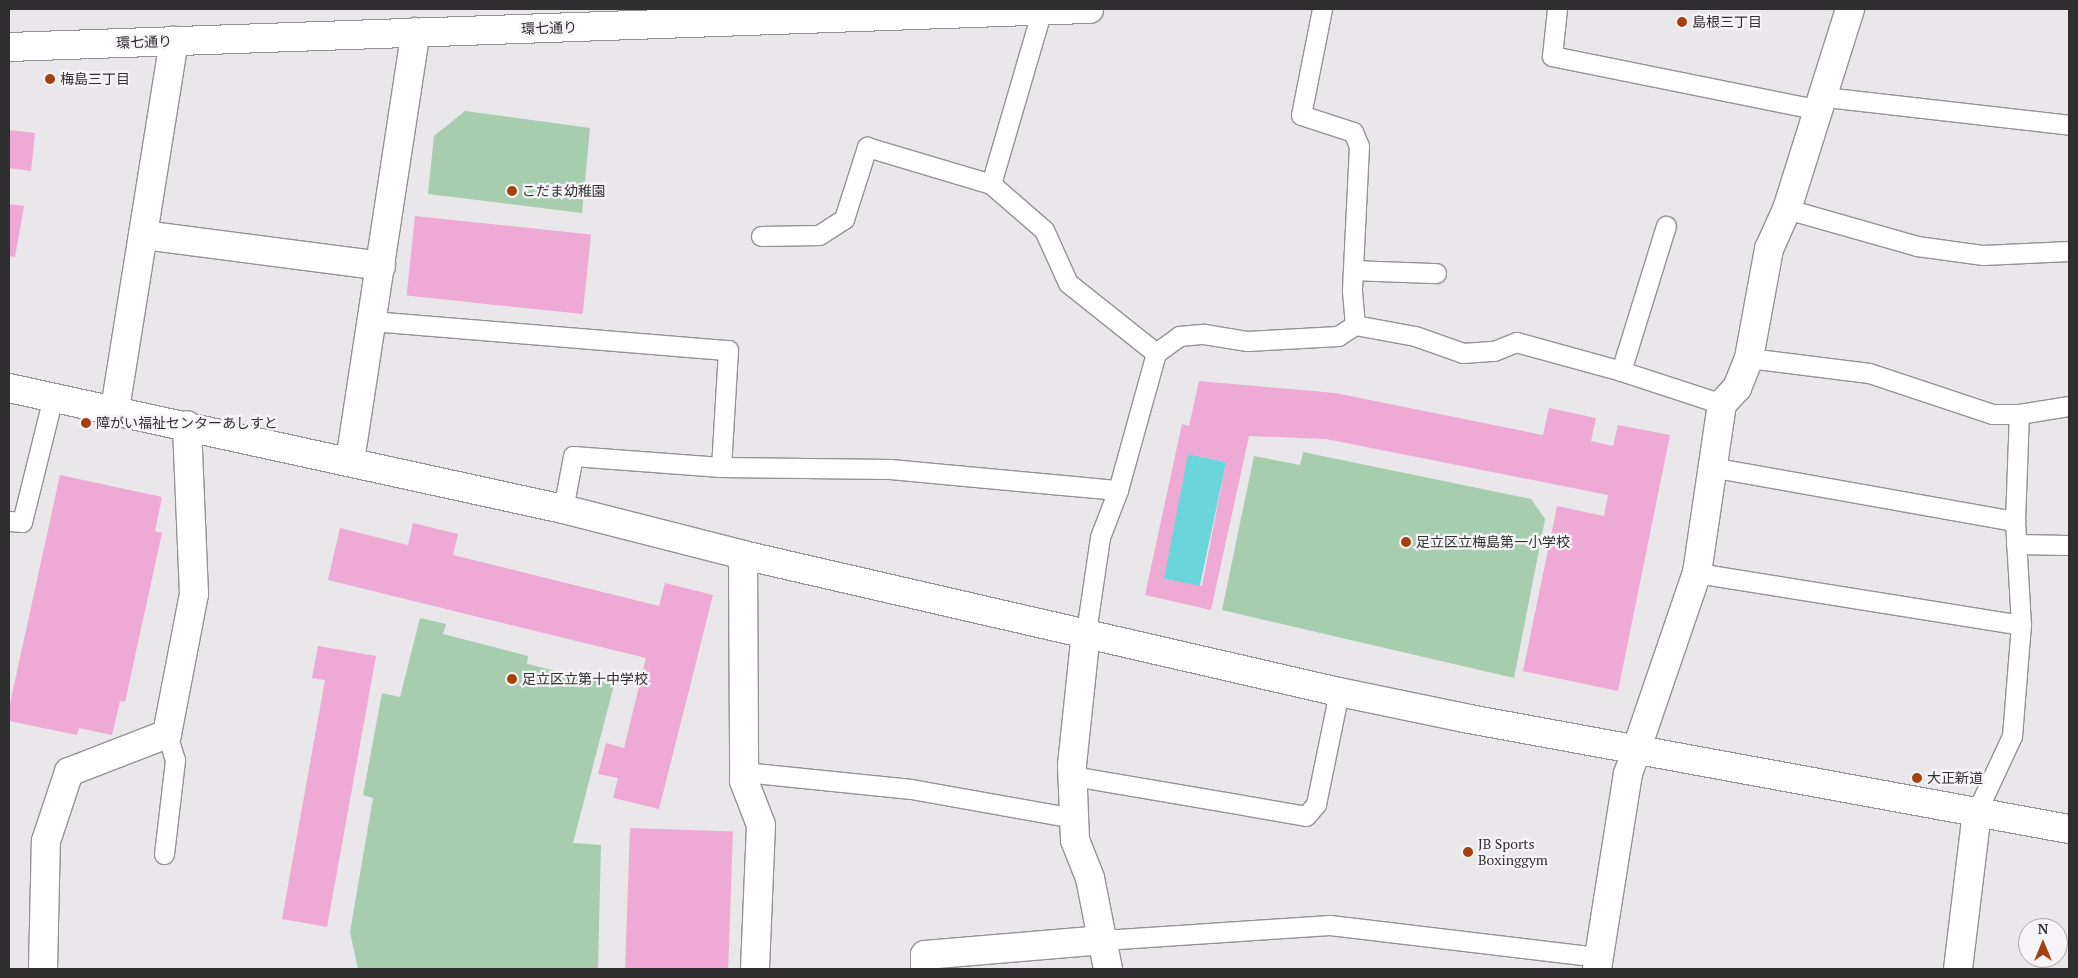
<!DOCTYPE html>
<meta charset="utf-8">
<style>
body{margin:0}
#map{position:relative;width:2078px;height:978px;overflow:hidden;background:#e9e7ea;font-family:"PT Serif","Noto Sans JP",serif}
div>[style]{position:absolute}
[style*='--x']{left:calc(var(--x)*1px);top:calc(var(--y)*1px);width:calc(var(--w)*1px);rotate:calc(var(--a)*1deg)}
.green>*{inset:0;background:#a5cdae}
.water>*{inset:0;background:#6ad5da;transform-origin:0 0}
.building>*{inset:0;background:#eea9d5;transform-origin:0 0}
.roads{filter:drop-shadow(1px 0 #949296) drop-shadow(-1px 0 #949296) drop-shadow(0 1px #949296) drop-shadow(0 -1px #949296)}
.service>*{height:19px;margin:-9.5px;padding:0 9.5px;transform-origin:9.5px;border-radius:9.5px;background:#fff}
.minor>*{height:28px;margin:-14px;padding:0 14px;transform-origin:14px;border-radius:14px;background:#fff}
.tertiary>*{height:28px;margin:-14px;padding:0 14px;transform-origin:14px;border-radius:14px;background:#fff}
.primary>*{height:28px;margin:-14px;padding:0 14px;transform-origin:14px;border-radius:14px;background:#fff}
.dots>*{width:14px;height:14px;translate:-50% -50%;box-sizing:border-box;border:2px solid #f6f4f7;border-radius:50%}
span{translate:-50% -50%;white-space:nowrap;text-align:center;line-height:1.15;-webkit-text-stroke:4.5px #f6f4f7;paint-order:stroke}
.poi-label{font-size:14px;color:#302f30}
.left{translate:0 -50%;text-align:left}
.street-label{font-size:14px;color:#302f30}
.frame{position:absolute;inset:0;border:10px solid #302f30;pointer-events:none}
.north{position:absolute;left:2018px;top:918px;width:50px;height:50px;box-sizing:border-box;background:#f6f4f7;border:1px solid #a7a5a7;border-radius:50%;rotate:0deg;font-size:14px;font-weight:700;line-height:20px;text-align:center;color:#302f30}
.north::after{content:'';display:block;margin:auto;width:18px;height:22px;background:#a5410f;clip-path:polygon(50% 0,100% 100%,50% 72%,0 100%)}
</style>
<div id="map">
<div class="green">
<div style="clip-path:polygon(465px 111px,590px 128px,582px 213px,428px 194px,434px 136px)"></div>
<div style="clip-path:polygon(1303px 452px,1531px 499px,1545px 519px,1514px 678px,1222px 610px,1254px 456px,1300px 465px)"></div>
<div style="clip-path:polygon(420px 618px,446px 624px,443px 634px,528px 656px,527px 664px,614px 685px,573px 843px,601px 845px,598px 969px,358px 969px,350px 932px,373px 798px,363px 795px,382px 693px,400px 697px)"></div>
</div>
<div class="water">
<div style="left:1188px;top:454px;width:39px;height:127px;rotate:12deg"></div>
</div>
<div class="building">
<div style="clip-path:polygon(9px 130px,35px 133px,31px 171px,9px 168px)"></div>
<div style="clip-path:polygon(9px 204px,24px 206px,15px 257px,9px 256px)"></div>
<div style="left:415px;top:216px;width:177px;height:80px;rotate:6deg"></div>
<div style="clip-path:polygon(evenodd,1199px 381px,1335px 393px,1543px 435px,1549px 408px,1596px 418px,1591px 441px,1613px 446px,1618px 425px,1670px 435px,1618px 691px,1523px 671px,1557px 506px,1604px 516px,1608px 495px,1326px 439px,1249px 436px,1211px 610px,1145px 595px,1182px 424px,1189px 426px,1199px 381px,1188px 454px,1226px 462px,1202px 586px,1164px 579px,1188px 454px)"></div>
<div style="clip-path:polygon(60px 475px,162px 497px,155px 531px,162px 533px,125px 702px,120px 701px,112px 735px,79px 728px,77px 735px,9px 721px,9px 708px)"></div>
<div style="clip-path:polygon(413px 523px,458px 534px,453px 555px,659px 606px,665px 583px,713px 595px,659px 809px,613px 798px,618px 778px,598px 774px,606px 743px,624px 748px,646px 658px,328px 580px,340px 528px,408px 545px)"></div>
<div style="clip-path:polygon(318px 646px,376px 656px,327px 927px,282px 919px,325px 680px,312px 678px)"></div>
<div style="left:630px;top:828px;width:103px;height:141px;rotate:2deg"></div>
</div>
<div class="roads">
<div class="service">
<div style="--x:1322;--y:9;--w:108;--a:101.2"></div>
<div style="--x:1301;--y:115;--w:55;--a:18.1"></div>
<div style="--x:1353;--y:132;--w:15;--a:67"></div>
<div style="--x:1359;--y:146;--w:145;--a:92.8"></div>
<div style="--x:1352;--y:291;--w:34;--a:85"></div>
<div style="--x:1557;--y:9;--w:47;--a:96.1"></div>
<div style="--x:1552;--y:56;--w:273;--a:11.4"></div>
<div style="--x:1825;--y:97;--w:246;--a:6.5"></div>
<div style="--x:991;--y:184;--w:181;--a:-73.7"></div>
<div style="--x:1787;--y:209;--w:135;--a:15.9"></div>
<div style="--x:1917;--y:246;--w:67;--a:7.8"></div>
<div style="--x:1983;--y:255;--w:86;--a:-2.7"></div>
<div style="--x:761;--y:236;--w:58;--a:-1"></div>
<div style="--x:819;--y:235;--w:30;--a:-33"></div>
<div style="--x:844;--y:219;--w:76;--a:-72.3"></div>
<div style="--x:867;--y:147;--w:129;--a:16.6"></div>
<div style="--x:991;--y:184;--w:70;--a:41"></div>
<div style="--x:1044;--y:230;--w:58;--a:65.6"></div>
<div style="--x:1068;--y:283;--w:112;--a:38.5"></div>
<div style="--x:1353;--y:270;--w:83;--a:2.1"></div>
<div style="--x:372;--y:321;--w:357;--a:4.7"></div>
<div style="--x:728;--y:350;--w:117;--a:93.4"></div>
<div style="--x:1749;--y:358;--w:121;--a:7.1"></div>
<div style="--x:1869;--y:373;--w:130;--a:18.4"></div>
<div style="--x:1992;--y:414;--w:27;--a:0"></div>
<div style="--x:2019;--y:414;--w:51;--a:-9.1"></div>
<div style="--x:1621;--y:371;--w:152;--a:-72.8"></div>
<div style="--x:1711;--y:467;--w:309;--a:10.1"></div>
<div style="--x:563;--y:509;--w:54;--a:-79.3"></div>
<div style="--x:573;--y:456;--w:148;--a:4.3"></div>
<div style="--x:721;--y:467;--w:169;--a:0.7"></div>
<div style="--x:890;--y:469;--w:229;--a:5.3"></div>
<div style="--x:9;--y:521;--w:13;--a:4"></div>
<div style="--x:22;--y:522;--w:129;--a:-76.1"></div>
<div style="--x:2016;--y:544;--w:53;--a:1.1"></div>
<div style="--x:1697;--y:573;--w:328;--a:9.1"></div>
<div style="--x:1086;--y:632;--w:96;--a:-81.6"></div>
<div style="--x:1100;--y:537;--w:50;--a:-69"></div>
<div style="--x:1118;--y:490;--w:142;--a:-74.5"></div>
<div style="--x:1156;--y:353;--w:29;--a:-36"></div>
<div style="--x:1179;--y:336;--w:25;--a:-5"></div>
<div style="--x:1204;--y:334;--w:44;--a:9.2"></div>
<div style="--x:1247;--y:341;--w:91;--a:-3.1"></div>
<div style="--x:1338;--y:336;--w:20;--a:-33"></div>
<div style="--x:1355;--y:325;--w:61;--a:10.4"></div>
<div style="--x:1415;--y:336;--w:51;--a:19.5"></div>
<div style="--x:1463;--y:353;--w:31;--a:-4"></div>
<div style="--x:1494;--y:351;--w:24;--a:-22"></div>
<div style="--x:1516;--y:342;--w:109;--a:15.4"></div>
<div style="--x:1621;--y:371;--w:106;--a:18.1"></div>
<div style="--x:744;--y:772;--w:168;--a:5.8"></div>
<div style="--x:911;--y:789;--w:166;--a:10.1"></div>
<div style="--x:1073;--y:776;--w:236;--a:9.7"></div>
<div style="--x:1306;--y:816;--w:16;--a:-50"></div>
<div style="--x:1316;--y:804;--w:114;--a:-78.4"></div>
<div style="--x:1977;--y:811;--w:83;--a:-65"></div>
<div style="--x:2012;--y:736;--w:111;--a:-85.4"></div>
<div style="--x:2021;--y:625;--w:104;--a:-93.3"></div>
<div style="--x:2015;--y:521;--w:107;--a:-87.9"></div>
<div style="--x:164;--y:854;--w:95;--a:-83.3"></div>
<div style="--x:175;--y:760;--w:27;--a:-107"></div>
<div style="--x:1103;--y:940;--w:227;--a:-3.8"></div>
<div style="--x:1330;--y:925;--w:271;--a:6.8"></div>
</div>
<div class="minor">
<div style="--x:143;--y:235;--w:240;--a:7.4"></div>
<div style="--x:115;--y:409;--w:373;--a:-80.9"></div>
<div style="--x:350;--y:461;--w:434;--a:-81.3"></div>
<div style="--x:743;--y:555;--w:226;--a:89.7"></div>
<div style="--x:744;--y:781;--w:47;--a:68.9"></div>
<div style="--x:761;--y:825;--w:144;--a:92.4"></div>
<div style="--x:1086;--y:632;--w:134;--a:96"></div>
<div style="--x:1072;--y:765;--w:75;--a:87.7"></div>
<div style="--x:1075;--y:840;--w:41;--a:68.5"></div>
<div style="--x:1090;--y:878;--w:93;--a:78.8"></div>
<div style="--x:43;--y:969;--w:128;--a:-88.7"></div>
<div style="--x:46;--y:841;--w:73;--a:-71.6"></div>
<div style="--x:69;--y:772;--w:105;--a:-21.2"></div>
<div style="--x:167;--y:734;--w:143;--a:-79.1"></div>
<div style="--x:194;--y:594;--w:169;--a:-92.4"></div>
<div style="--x:925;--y:969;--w:14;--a:-90"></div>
<div style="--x:925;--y:955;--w:179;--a:-4.8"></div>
<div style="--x:1597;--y:969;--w:197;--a:-81"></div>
<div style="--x:1628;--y:774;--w:213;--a:-71.1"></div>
<div style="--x:1697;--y:573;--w:171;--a:-81.6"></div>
<div style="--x:1722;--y:404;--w:22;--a:-47"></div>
<div style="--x:1737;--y:388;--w:32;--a:-68"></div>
<div style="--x:1749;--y:358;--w:111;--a:-79.6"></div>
<div style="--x:1769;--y:249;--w:44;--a:-65.8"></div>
<div style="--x:1787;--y:209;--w:210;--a:-72.5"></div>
<div style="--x:1958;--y:969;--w:159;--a:-83.1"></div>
</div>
<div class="tertiary">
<div style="--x:9;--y:388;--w:567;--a:12.32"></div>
<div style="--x:563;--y:509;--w:186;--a:14.3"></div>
<div style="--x:743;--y:555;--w:612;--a:12.95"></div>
<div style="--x:1339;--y:692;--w:128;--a:11.7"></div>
<div style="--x:1464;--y:718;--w:615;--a:10.4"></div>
</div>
<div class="primary">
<div style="--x:9;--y:47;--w:1081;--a:-2.02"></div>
</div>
</div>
<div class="dots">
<div style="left:1682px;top:22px;background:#a5410f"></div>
<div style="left:50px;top:79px;background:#a5410f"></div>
<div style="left:512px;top:191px;background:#a5410f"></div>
<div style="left:86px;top:423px;background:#a5410f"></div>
<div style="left:1406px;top:542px;background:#a5410f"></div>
<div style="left:512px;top:679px;background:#a5410f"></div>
<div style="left:1917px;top:778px;background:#a5410f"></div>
<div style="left:1468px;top:852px;background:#a5410f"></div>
</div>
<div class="poi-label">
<span class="left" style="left:1692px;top:22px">島根三丁目</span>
<span class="left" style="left:60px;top:79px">梅島三丁目</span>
<span class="left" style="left:522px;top:191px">こだま幼稚園</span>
<span class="left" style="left:96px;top:423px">障がい福祉センターあしすと</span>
<span class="left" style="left:1416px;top:542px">足立区立梅島第一小学校</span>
<span class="left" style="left:522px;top:679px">足立区立第十中学校</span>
<span class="left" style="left:1927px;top:778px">大正新道</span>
<span class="left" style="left:1478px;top:852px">JB Sports<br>Boxinggym</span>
</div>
<div class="street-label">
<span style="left:549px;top:28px;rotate:-2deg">環七通り</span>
<span style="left:144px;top:42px;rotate:-2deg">環七通り</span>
</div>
<div class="frame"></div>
<div class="north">N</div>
</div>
